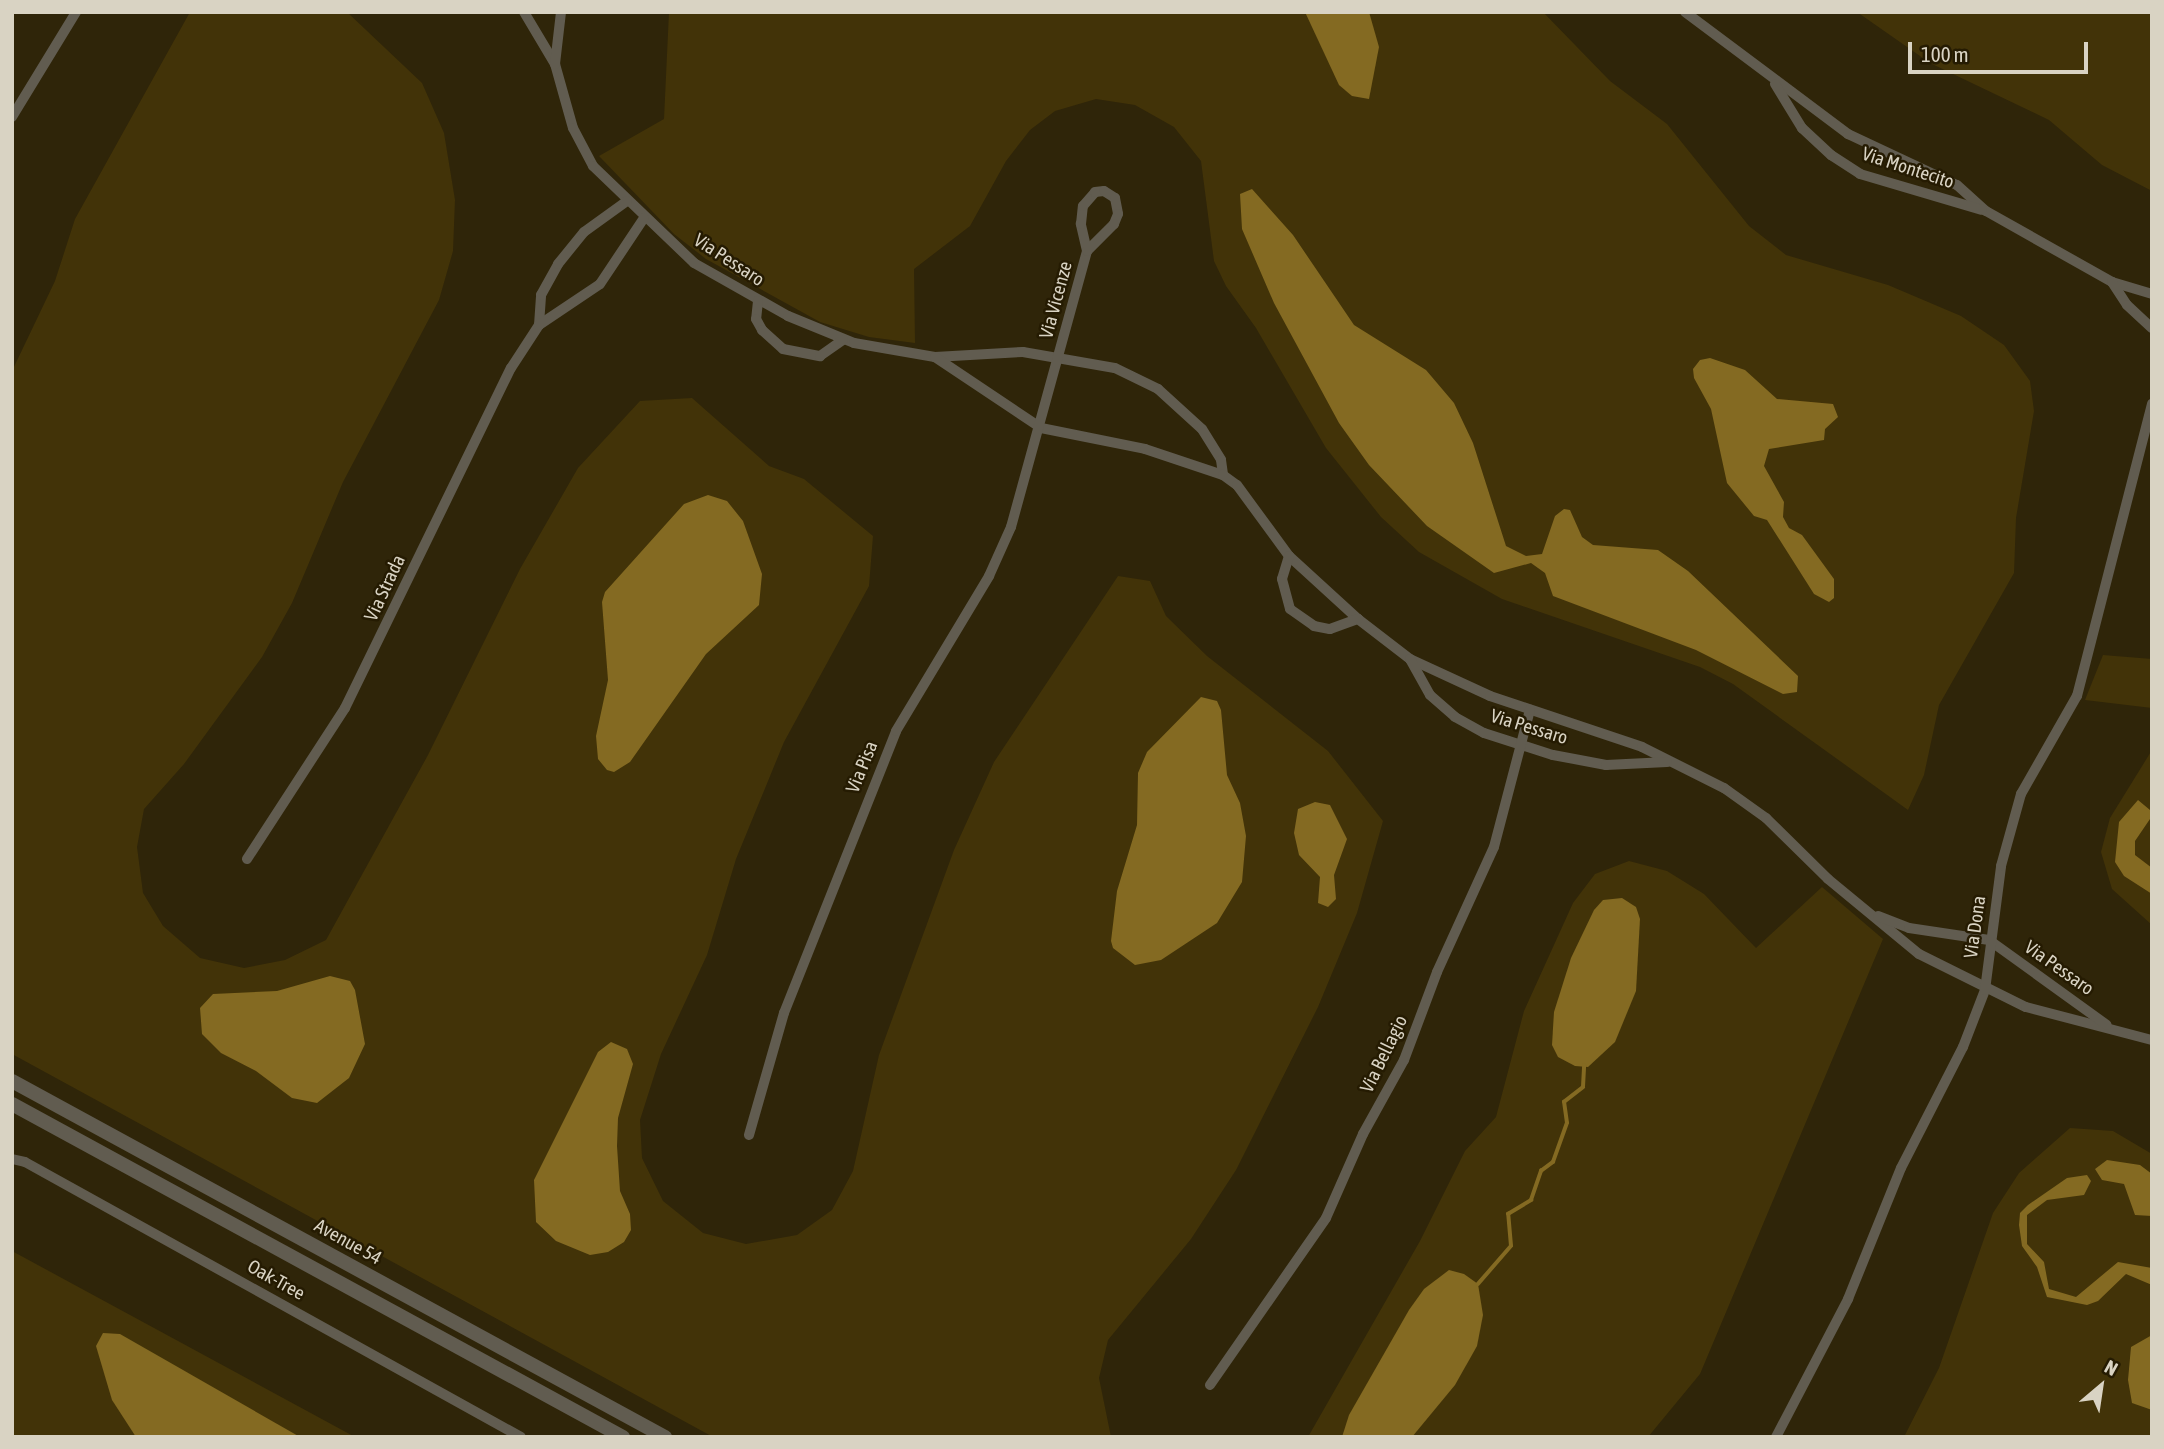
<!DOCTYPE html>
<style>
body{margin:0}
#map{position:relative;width:2164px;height:1449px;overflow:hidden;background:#2f2509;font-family:"Asap Condensed",sans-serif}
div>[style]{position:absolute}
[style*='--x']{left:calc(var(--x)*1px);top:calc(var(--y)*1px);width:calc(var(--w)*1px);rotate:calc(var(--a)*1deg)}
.green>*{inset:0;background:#423308}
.water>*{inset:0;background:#846a22}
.stream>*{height:3.5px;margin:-1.75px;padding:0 1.75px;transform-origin:1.75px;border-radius:1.75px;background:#846a22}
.minor>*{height:10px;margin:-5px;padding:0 5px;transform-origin:5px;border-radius:5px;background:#615c50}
.tertiary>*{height:14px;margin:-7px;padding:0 7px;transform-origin:7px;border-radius:7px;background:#615c50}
span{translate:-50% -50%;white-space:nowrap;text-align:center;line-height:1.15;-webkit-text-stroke:5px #251b02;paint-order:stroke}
.street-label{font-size:19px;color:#d9d3c3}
.frame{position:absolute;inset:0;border:14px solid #d9d3c3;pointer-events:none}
.north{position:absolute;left:2066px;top:1351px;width:70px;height:70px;-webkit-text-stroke:5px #251b02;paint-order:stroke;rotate:29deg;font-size:19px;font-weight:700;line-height:28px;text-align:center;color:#d9d3c3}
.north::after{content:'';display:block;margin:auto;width:24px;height:32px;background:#d9d3c3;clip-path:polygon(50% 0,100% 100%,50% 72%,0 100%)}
.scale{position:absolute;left:1908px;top:42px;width:180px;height:32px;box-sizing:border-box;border:4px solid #d9d3c3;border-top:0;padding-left:9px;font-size:21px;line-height:24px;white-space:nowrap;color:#d9d3c3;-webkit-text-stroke:5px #251b02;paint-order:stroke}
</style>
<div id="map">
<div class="green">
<div style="clip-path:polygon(190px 12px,347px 12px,422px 83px,444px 133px,455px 200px,453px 251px,439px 300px,343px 482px,292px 603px,262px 657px,184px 764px,144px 809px,137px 847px,143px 893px,163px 926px,200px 958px,244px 968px,285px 960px,326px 940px,428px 755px,520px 569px,578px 468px,640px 401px,692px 398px,769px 466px,804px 479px,873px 536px,869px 586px,784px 742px,736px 859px,707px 955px,661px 1054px,640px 1120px,642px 1158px,663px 1201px,703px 1233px,746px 1244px,797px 1235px,832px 1210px,853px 1171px,879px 1055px,954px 850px,994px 762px,1118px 576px,1150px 581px,1166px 616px,1207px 656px,1328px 751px,1383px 821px,1357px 913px,1318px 1007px,1236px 1170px,1191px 1239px,1108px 1340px,1099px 1378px,1111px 1437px,713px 1437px,12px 1054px,12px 371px,55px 281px,75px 219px)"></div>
<div style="clip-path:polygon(669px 12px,1543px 12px,1610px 81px,1667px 124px,1749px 226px,1786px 255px,1888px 285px,1961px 316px,2004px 345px,2030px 381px,2034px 411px,2016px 518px,2014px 573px,1939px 705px,1924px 775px,1908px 810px,1733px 684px,1700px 667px,1502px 599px,1419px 552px,1381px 517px,1326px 448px,1256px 328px,1226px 286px,1214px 261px,1201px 161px,1174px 127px,1135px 105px,1096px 99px,1055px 111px,1030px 130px,1006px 161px,970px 226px,914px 269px,915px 343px,869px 337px,820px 322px,706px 259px,674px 234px,599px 156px,664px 119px)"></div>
<div style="clip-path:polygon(1857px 12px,2152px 12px,2152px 191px,2102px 165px,2049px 120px,1930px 63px)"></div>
<div style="clip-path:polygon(2103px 655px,2152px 659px,2152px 708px,2085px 700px)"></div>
<div style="clip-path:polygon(2152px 750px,2152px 925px,2112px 889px,2101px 852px,2110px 818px)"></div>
<div style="clip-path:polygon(1629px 861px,1667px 871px,1704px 894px,1756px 948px,1822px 887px,1883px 939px,1700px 1374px,1648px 1437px,1308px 1437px,1420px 1241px,1465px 1151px,1496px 1117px,1524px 1011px,1573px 903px,1595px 874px)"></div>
<div style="clip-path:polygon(2070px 1128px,2113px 1131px,2152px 1154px,2152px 1437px,1904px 1437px,1939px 1368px,1993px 1213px,2019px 1173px)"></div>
<div style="clip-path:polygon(12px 1251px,355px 1437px,12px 1437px)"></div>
</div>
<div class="water">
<div style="clip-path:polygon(1305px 12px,1369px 12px,1379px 47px,1369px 99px,1352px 96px,1339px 85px)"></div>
<div style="clip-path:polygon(1252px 189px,1293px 235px,1354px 325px,1426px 370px,1454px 403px,1473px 443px,1506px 546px,1526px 556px,1542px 554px,1555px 516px,1564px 509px,1570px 510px,1582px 537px,1593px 545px,1658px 550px,1688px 571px,1798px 676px,1797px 692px,1783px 694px,1696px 650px,1553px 596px,1545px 573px,1531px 563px,1494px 573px,1427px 526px,1369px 465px,1339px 423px,1274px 303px,1242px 229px,1240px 194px)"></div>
<div style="clip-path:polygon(1710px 358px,1745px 370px,1777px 399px,1833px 404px,1838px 417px,1825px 429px,1824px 440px,1769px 449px,1764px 466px,1784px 502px,1783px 517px,1789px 528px,1802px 535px,1834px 579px,1834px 598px,1829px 602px,1814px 594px,1767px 520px,1754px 516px,1727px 483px,1711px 409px,1694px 378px,1693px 369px,1700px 360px)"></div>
<div style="clip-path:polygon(708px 495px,727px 501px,743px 521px,762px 574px,759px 605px,706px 654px,630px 762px,614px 772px,607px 770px,598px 759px,596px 736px,608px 680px,602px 602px,605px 592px,684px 504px)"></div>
<div style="clip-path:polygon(1201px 697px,1217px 701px,1221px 710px,1227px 775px,1240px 803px,1246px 836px,1242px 882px,1217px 923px,1161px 960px,1135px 965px,1113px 948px,1111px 941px,1117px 891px,1137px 825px,1138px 773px,1147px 752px)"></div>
<div style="clip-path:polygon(2138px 800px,2150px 810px,2150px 819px,2135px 841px,2135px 855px,2152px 868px,2152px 894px,2124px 876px,2115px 862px,2119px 822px)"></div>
<div style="clip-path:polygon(1315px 802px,1330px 805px,1347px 839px,1334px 875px,1336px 899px,1328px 907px,1318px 903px,1320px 877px,1299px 855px,1294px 833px,1298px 809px)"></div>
<div style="clip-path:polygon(1622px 898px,1636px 907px,1640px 919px,1636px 991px,1615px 1042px,1588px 1067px,1575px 1066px,1558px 1057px,1552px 1045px,1554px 1012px,1571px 958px,1594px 910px,1603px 900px)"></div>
<div style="clip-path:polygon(330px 976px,350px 981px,355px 990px,365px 1044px,349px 1078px,317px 1103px,292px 1098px,256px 1071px,221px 1053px,202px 1034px,200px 1008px,213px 994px,277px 991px)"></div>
<div style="clip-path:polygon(611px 1042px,627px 1049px,633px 1064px,618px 1118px,617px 1146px,620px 1191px,630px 1214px,631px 1230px,624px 1242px,608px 1252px,590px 1255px,556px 1241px,536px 1222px,534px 1180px,598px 1052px)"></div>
<div style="clip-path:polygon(2107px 1160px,2140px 1165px,2152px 1174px,2152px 1216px,2135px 1215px,2124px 1184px,2102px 1180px,2095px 1169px)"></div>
<div style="clip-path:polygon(2087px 1175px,2091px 1181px,2084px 1195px,2047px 1200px,2027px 1215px,2027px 1244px,2044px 1262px,2049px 1289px,2076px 1297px,2118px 1262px,2152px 1268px,2152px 1285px,2126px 1274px,2098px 1301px,2087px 1305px,2047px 1297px,2037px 1267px,2022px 1246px,2019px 1225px,2020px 1213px,2028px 1205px,2067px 1178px)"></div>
<div style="clip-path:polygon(1449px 1270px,1464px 1274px,1478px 1284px,1483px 1315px,1477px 1346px,1455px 1385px,1412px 1437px,1342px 1437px,1349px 1415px,1409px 1310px,1424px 1289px)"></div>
<div style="clip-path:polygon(103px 1333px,120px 1334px,300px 1437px,136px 1437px,112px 1400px,96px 1346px)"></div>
<div style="clip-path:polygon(2152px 1335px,2152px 1410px,2132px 1403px,2128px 1380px,2131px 1347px)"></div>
</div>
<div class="stream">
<div style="--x:1478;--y:1284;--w:50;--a:-49"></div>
<div style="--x:1511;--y:1246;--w:32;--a:-95"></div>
<div style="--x:1508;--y:1214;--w:27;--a:-31"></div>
<div style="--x:1531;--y:1200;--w:31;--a:-71"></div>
<div style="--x:1541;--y:1171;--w:15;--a:-37"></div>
<div style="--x:1553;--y:1162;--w:41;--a:-70.3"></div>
<div style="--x:1567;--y:1123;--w:21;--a:-98"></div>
<div style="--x:1564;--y:1102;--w:24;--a:-38"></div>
<div style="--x:1583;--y:1087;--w:21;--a:-87"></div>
</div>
<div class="minor">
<div style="--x:524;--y:12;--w:61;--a:59.2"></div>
<div style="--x:555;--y:64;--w:66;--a:74.3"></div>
<div style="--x:573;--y:128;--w:43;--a:62.2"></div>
<div style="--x:593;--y:166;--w:140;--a:43.8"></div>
<div style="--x:694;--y:263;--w:108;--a:29.4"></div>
<div style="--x:788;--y:316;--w:71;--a:22.2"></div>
<div style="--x:854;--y:343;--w:82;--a:9.8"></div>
<div style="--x:935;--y:357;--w:88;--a:-3.3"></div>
<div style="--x:1023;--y:352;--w:93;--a:9.9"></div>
<div style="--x:1115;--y:368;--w:48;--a:26"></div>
<div style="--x:1158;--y:389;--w:59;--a:42.3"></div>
<div style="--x:1202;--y:429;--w:36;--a:58"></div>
<div style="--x:1221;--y:460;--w:15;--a:82"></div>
<div style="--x:1685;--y:12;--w:204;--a:36.8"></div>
<div style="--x:1848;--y:134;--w:120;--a:25.1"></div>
<div style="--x:1957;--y:185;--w:39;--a:42"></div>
<div style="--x:1986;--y:211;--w:145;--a:29.4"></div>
<div style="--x:2112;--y:282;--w:42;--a:16.7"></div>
<div style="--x:555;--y:64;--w:52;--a:-83.4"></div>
<div style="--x:1775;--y:84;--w:52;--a:58.5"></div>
<div style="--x:1802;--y:128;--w:40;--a:43"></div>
<div style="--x:1831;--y:155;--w:35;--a:33"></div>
<div style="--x:1860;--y:174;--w:127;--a:16.4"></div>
<div style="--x:12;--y:117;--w:123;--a:-58.6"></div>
<div style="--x:2112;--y:282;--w:27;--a:57"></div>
<div style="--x:2127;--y:305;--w:34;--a:43"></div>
<div style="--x:758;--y:301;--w:18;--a:96"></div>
<div style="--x:756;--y:319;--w:13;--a:61"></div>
<div style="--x:762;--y:330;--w:28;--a:42"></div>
<div style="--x:783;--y:349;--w:38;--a:11"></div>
<div style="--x:820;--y:356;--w:28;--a:-35"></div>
<div style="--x:539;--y:325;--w:30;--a:-86"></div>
<div style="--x:541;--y:295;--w:35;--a:-61"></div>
<div style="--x:558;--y:264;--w:41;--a:-50.9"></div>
<div style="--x:584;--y:232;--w:53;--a:-35.8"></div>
<div style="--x:935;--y:357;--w:128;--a:33.8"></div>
<div style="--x:1041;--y:428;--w:106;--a:11.4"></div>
<div style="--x:1145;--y:449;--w:82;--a:18.4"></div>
<div style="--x:1223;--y:475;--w:17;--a:36"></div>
<div style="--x:1237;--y:485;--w:88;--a:53.8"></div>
<div style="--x:1289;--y:556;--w:93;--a:42.4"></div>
<div style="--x:1358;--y:619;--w:66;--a:37.6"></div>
<div style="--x:1410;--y:659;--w:88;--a:24.8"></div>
<div style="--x:1490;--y:696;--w:160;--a:18.5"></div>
<div style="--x:1642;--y:747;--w:92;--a:26.6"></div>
<div style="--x:1724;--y:788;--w:52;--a:35.5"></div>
<div style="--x:1766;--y:818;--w:87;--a:44.5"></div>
<div style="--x:1828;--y:879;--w:118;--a:39.5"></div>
<div style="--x:1919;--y:954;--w:119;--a:26.4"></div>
<div style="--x:2026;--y:1007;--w:130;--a:14.7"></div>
<div style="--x:1289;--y:556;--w:24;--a:107"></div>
<div style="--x:1282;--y:579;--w:31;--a:75"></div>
<div style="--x:1290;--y:609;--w:29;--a:35"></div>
<div style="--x:1314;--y:626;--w:16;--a:11"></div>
<div style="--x:1330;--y:629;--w:30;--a:-20"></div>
<div style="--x:1410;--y:659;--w:41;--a:60.9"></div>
<div style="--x:1430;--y:695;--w:33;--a:41"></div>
<div style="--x:1455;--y:717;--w:33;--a:29"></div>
<div style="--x:1484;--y:733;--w:72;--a:17.7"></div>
<div style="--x:1553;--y:755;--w:54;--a:10.7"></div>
<div style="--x:1606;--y:765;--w:61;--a:-2.8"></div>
<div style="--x:247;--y:859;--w:180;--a:-57"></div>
<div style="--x:345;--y:708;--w:378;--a:-64"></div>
<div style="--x:511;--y:368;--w:51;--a:-56.9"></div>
<div style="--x:539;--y:325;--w:73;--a:-33.9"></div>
<div style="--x:600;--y:284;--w:79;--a:-56.3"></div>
<div style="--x:1878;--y:916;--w:33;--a:21"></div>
<div style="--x:1909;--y:928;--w:81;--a:8.5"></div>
<div style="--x:1989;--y:940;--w:145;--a:35.8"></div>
<div style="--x:749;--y:1135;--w:127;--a:-74"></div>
<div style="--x:784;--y:1013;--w:303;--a:-68.3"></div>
<div style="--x:896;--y:731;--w:181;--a:-59"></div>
<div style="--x:989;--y:576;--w:54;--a:-65.8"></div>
<div style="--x:1011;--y:527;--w:286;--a:-74.6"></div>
<div style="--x:1087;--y:251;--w:28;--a:-103"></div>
<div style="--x:1081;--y:224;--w:18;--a:-84"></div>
<div style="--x:1083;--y:206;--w:18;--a:-49"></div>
<div style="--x:1095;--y:192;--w:9;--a:-6"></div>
<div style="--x:1104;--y:191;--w:13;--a:32"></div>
<div style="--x:1115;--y:198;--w:16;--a:79"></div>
<div style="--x:1118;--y:214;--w:11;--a:112"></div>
<div style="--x:1114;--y:224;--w:38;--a:135"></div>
<div style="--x:12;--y:1159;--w:13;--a:13"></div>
<div style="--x:25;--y:1162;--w:567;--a:29.01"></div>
<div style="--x:1210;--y:1385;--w:203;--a:-55.2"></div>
<div style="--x:1326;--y:1218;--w:92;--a:-66.2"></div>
<div style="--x:1363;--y:1134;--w:85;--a:-61"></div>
<div style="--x:1404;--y:1060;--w:94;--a:-69.4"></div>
<div style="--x:1437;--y:972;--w:137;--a:-65.5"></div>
<div style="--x:1494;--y:847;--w:142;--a:-75.3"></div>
<div style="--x:1776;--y:1437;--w:156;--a:-62.4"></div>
<div style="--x:1848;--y:1299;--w:141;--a:-68"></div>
<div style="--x:1901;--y:1168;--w:136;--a:-62.9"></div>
<div style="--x:1963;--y:1047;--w:61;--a:-68.9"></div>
<div style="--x:1985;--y:990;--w:125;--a:-82.6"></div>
<div style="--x:2001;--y:866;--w:75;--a:-74.5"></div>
<div style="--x:2021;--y:794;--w:113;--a:-60.3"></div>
<div style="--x:2077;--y:696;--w:302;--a:-75.6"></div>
</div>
<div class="tertiary">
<div style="--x:12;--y:1081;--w:744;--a:28.6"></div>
<div style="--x:12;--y:1104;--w:696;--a:28.59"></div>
</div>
<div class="street-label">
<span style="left:1908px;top:168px;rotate:18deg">Via Montecito</span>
<span style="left:729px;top:260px;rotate:33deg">Via Pessaro</span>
<span style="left:1056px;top:300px;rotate:-75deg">Via Vicenze</span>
<span style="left:385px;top:588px;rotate:-65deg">Via Strada</span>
<span style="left:1529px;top:727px;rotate:17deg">Via Pessaro</span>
<span style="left:862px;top:767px;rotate:-68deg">Via Pisa</span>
<span style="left:1975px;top:927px;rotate:-82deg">Via Dona</span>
<span style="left:2059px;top:968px;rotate:35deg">Via Pessaro</span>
<span style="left:1384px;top:1054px;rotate:-64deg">Via Bellagio</span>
<span style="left:348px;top:1242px;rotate:29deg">Avenue 54</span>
<span style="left:276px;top:1280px;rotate:29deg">Oak-Tree</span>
</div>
<div class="frame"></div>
<div class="north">N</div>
<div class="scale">100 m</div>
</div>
